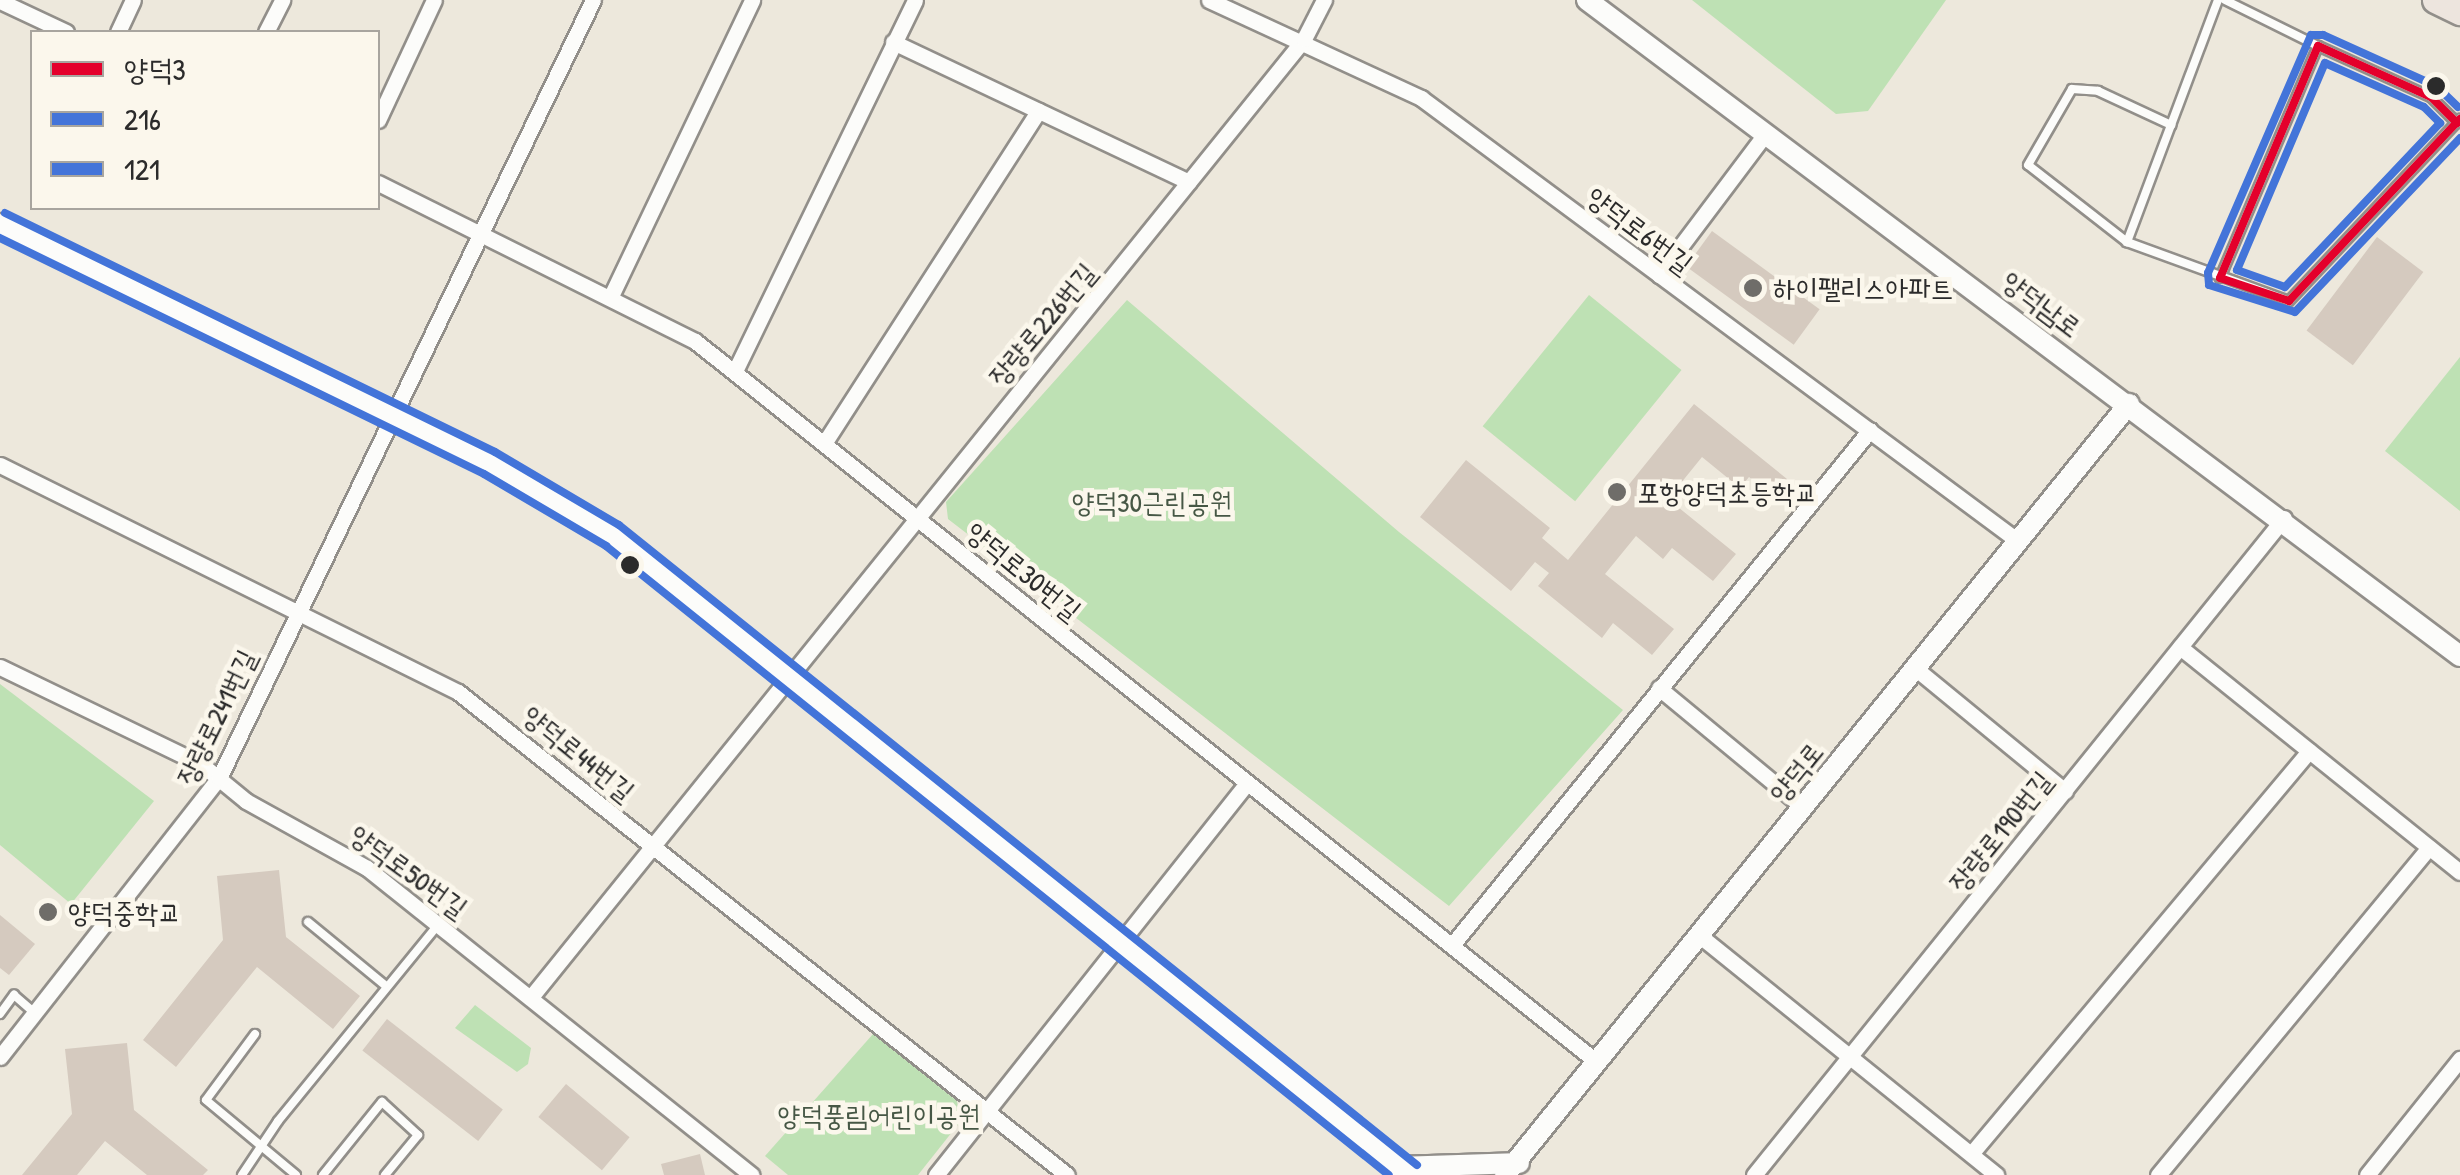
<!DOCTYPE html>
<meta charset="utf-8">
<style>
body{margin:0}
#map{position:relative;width:2460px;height:1175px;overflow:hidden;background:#ede8dc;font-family:"Patrick Hand","Poor Story",sans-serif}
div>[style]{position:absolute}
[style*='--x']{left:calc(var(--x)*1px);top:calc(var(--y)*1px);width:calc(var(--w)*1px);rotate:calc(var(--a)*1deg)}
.green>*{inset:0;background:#bee1b4;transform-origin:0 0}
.building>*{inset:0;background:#d5cabf;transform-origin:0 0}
.roads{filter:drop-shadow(2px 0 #928f8a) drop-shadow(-2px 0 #928f8a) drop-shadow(0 2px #928f8a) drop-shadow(0 -2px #928f8a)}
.service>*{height:8px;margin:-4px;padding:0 4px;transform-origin:4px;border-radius:4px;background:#fcfcfa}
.minor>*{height:15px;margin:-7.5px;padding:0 7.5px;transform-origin:7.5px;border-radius:7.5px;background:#fcfcfa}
.tertiary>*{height:20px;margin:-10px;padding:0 10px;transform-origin:10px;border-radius:10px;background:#fcfcfa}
.primary>*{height:25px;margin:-12.5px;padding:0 12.5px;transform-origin:12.5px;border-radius:12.5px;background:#ede5de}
.bus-1>*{height:8px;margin:-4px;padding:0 4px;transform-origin:4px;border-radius:4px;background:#e4002b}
.bus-2>*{height:8px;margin:-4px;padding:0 4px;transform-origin:4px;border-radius:4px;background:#4374d9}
.bus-3>*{height:8px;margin:-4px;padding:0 4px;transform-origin:4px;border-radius:4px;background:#4374d9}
.dots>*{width:28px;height:28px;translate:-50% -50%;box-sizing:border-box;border:5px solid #fbf7ec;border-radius:50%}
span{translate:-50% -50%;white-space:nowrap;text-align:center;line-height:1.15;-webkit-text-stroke:9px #fbf7ec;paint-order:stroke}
.street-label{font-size:28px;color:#2b2b2b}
.poi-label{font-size:28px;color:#2b2b2b}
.left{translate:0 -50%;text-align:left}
.park-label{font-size:28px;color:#465745}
.legend{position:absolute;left:30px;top:30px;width:350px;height:180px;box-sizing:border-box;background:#fbf7ec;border:2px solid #a8a59f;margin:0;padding:12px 18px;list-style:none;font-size:30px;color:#2b2b2b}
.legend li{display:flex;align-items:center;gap:20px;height:50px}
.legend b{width:50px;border:2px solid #a8a59f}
</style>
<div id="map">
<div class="green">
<div style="clip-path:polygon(1692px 0,1946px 0,1868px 111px,1836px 114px)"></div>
<div style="left:1589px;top:295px;width:119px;height:169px;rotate:39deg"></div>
<div style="clip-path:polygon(1127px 300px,1399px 532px,1623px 710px,1449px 906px,948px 519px,946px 502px)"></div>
<div style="clip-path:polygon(2460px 357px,2460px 511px,2385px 451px)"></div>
<div style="clip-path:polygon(0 684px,154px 801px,71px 904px,0 845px)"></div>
<div style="clip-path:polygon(475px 1005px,531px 1048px,528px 1064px,517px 1072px,455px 1028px)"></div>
<div style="clip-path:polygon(873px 1034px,957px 1101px,960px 1122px,918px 1175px,788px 1175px,765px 1156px)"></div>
</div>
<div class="building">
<div style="left:1712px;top:231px;width:133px;height:44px;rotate:36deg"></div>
<div style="left:2377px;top:237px;width:58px;height:117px;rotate:37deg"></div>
<div style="clip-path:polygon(1694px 404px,1787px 479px,1773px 496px,1749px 477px,1740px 488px,1702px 457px,1668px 499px,1736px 554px,1713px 581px,1672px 548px,1663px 559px,1636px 536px,1605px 574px,1674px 629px,1652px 655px,1613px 623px,1602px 638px,1538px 586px,1549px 573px,1535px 562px,1511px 591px,1420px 517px,1466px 460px,1550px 528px,1542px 538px,1568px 560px)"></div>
<div style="clip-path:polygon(279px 870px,286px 937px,360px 996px,333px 1029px,257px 967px,176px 1067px,143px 1040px,223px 940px,217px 876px)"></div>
<div style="clip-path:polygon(0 915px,35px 944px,9px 975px,0 968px)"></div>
<div style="left:387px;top:1019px;width:147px;height:40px;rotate:38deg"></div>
<div style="clip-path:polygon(127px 1043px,134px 1110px,208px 1170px,203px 1175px,147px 1175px,105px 1141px,77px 1175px,22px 1175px,72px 1114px,65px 1049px)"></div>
<div style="left:566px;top:1084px;width:83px;height:43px;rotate:40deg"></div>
<div style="clip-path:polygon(700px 1154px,705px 1175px,664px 1175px,661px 1164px)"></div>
</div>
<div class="roads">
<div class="service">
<div style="--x:2218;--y:0;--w:259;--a:110.6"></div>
<div style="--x:2127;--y:242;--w:172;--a:20"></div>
<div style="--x:2289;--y:301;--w:250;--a:-46.8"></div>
<div style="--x:2225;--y:0;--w:104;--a:26.3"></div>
<div style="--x:2127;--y:242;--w:125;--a:-142.1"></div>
<div style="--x:2028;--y:165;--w:88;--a:-59.9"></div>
<div style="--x:2072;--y:89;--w:26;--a:4"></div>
<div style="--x:2098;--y:91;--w:81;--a:25"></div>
<div style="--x:2220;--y:278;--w:252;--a:-67.1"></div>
<div style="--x:2318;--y:46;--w:124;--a:24.3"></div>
<div style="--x:2431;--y:97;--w:37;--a:45"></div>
<div style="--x:308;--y:922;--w:101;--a:39.4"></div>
<div style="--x:0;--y:1014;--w:24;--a:-54"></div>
<div style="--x:14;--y:995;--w:28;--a:41"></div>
<div style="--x:255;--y:1034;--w:82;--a:126.6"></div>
<div style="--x:206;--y:1100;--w:117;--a:39.8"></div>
<div style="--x:242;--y:1175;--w:65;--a:-56.3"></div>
<div style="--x:278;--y:1121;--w:252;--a:-50.8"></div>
<div style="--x:323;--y:1175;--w:94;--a:-51.1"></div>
<div style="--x:382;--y:1102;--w:49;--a:42.5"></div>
<div style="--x:418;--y:1135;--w:52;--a:129.5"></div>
</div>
<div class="minor">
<div style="--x:1209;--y:0;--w:234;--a:24.8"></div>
<div style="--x:1421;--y:98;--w:743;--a:36.58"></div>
<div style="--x:0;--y:1;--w:73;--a:25.2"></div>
<div style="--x:118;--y:32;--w:35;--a:-65"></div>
<div style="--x:266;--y:32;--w:36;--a:-63"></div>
<div style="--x:893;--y:42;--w:327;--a:25.3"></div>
<div style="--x:378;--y:120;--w:132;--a:-65"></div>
<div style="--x:378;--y:183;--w:354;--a:26.5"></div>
<div style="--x:695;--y:341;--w:1155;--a:38.64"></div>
<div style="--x:1659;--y:275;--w:178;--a:-53"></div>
<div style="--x:611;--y:296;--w:328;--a:-64.5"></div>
<div style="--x:735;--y:371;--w:412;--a:-64.1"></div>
<div style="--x:825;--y:442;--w:394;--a:-57.2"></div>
<div style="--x:0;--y:465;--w:511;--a:26.36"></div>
<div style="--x:458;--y:692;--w:777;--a:38.42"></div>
<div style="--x:2180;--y:647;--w:359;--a:38.8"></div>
<div style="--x:0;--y:667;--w:223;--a:25.8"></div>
<div style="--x:201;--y:764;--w:58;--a:39.4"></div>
<div style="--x:246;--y:801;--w:138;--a:29"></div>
<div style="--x:367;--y:868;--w:492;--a:38.6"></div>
<div style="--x:1915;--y:668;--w:194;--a:39.4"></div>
<div style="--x:1659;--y:688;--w:187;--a:39.6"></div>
<div style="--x:1699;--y:935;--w:382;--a:38.9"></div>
<div style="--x:1452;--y:945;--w:663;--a:-50.94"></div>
<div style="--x:531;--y:997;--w:1231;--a:-51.1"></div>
<div style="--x:1304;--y:39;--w:44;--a:-62.9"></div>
<div style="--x:0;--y:1057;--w:355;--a:-51.9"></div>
<div style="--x:219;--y:778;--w:863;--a:-64.33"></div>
<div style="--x:1971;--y:1154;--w:526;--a:-50.01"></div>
<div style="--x:936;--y:1175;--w:500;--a:-51.57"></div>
<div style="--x:1754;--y:1175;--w:844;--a:-51.11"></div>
<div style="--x:2158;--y:1175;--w:425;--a:-50.4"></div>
<div style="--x:2367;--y:1175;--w:149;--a:-51.3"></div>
</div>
<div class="tertiary">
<div style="--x:1587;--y:0;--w:1092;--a:36.92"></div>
<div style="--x:0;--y:224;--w:545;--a:26"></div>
<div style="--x:490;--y:463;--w:143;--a:30.7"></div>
<div style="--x:613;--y:536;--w:1021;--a:38.76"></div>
<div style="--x:1400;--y:1174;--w:7;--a:-98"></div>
<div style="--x:1399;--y:1167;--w:120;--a:-1.9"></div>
<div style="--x:1505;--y:1175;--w:992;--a:-51.02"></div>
</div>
<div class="primary">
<div style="--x:2435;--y:0;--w:28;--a:26"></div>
</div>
</div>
<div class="bus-1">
<div style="--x:2220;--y:278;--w:252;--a:-67.1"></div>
<div style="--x:2318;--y:46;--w:124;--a:24.3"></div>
<div style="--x:2431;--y:97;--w:37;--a:45"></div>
<div style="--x:2220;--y:278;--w:73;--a:18.4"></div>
<div style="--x:2289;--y:301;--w:250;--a:-46.8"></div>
</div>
<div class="bus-2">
<div style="--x:2458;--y:107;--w:30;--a:-136"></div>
<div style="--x:2436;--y:86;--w:124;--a:-155.7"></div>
<div style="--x:2323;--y:35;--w:12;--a:180"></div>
<div style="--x:2311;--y:35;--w:259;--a:113.4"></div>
<div style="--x:2208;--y:273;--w:12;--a:85"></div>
<div style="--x:2209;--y:285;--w:90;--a:17.4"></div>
<div style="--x:2295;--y:312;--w:240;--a:-46.5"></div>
<div style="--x:0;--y:238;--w:538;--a:25.99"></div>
<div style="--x:484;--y:474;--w:142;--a:30.5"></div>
<div style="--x:606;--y:546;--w:1004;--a:38.78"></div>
</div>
<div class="bus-3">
<div style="--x:2325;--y:63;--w:108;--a:24"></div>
<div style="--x:2424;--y:107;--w:23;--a:45"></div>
<div style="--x:2440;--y:123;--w:226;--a:133.4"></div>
<div style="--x:2285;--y:287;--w:51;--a:-160.5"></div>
<div style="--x:2237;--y:270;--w:225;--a:-67"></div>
<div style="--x:5;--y:213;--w:545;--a:26"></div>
<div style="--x:495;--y:452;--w:144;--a:30.5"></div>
<div style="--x:619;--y:525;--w:1023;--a:38.73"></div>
</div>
<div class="dots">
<div style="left:2436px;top:86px;background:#2b2b2b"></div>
<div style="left:1753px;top:288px;background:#6f6d69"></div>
<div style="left:1617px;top:492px;background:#6f6d69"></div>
<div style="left:630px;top:565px;background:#2b2b2b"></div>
<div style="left:48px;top:912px;background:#6f6d69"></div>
</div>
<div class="street-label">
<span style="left:1640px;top:230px;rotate:37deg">양덕로6번길</span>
<span style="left:2042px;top:304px;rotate:37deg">양덕남로</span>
<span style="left:1042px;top:324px;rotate:-50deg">장량로226번길</span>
<span style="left:1024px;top:571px;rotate:39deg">양덕로30번길</span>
<span style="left:216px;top:717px;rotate:-64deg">장량로241번길</span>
<span style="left:579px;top:753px;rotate:39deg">양덕로44번길</span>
<span style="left:1796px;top:772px;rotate:-51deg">양덕로</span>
<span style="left:2000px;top:831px;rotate:-51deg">장량로190번길</span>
<span style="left:409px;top:871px;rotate:36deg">양덕로50번길</span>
</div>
<div class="poi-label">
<span class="left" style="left:1773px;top:288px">하이팰리스아파트</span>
<span class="left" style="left:1637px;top:492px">포항양덕초등학교</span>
<span class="left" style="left:68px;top:912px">양덕중학교</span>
</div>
<div class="park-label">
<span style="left:1152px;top:502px">양덕30근린공원</span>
<span style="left:879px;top:1115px">양덕풍림어린이공원</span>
</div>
<ul class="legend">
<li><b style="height:12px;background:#e4002b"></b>양덕3</li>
<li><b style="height:12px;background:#4374d9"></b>216</li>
<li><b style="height:12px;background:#4374d9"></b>121</li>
</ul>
</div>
